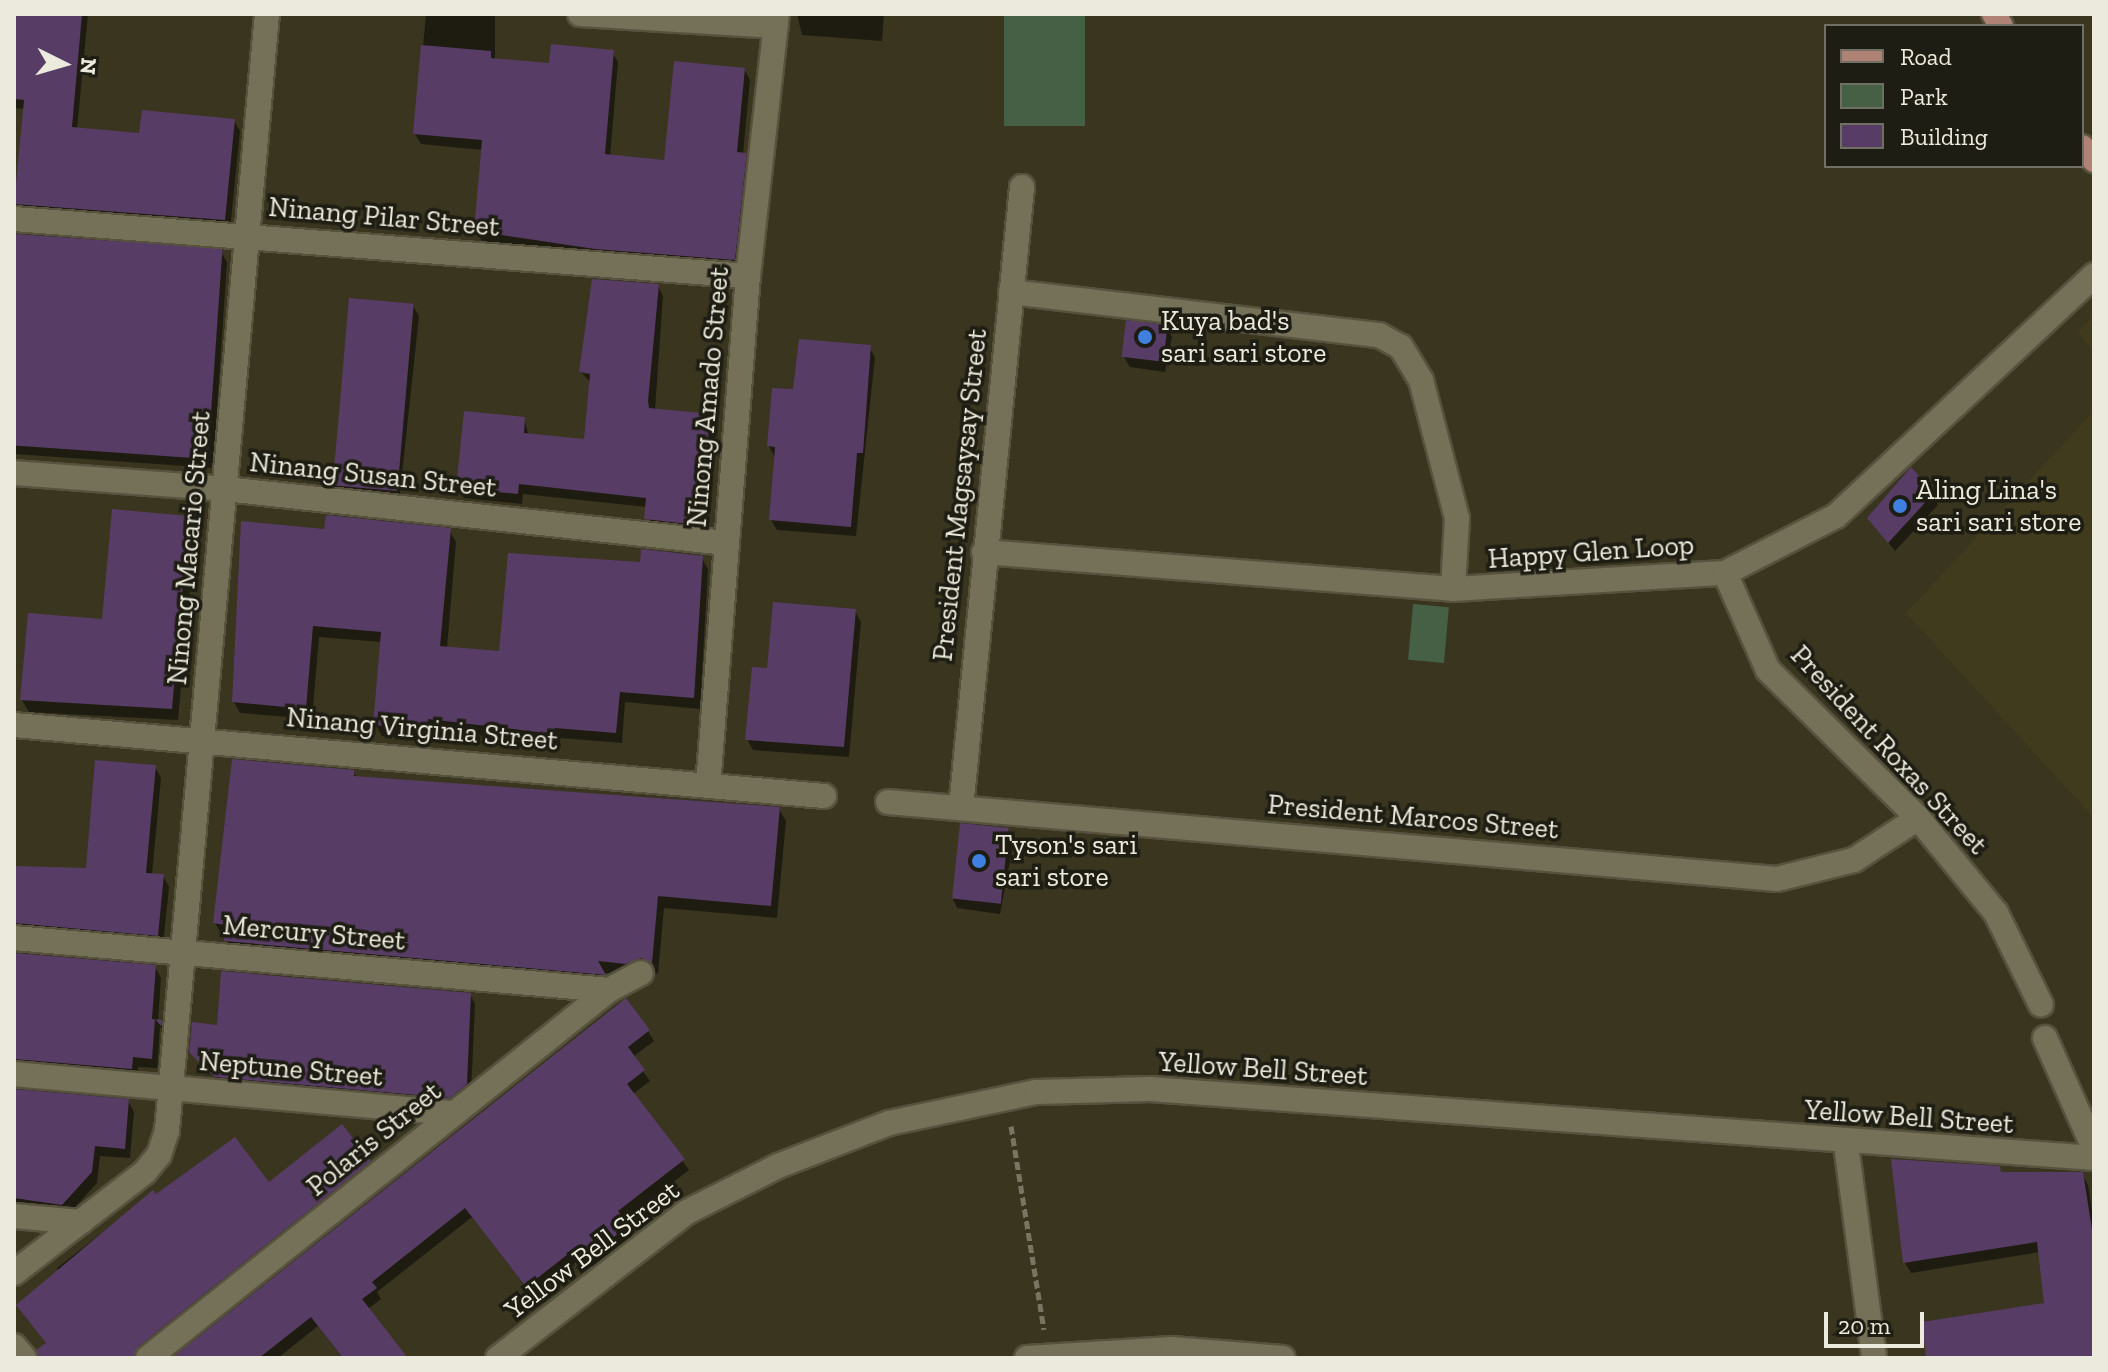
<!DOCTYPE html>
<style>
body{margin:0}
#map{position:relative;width:2108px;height:1372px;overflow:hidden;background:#39351f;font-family:"Zilla Slab",serif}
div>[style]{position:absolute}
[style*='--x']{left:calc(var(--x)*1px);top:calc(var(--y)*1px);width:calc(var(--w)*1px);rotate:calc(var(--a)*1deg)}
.built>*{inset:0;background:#413b1e}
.green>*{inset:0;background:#456045;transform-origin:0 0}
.shadow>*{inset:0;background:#0007}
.building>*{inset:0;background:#573c65;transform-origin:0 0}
.path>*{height:5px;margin-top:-2.5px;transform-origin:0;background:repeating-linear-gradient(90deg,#797562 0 8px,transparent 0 12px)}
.roads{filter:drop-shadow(2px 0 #56523e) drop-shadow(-2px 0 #56523e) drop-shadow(0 2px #56523e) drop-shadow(0 -2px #56523e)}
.minor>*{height:24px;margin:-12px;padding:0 12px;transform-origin:12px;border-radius:12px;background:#757058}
.major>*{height:24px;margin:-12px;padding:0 12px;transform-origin:12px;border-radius:12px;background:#b08276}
.dots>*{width:22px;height:22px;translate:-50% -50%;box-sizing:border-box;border:4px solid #1e1d13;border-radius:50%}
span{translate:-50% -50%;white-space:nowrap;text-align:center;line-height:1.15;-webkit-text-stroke:7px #1e1d13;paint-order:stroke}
.street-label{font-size:28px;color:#eceadc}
.poi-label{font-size:28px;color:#eceadc}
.left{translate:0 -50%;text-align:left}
.frame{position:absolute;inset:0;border:16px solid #eceadc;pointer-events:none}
.legend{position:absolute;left:1824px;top:24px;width:260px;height:144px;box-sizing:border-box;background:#1e1d13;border:2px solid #706f63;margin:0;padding:10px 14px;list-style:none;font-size:24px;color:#eceadc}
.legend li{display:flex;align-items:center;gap:16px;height:40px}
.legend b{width:40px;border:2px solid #706f63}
.north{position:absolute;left:24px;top:24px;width:80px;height:80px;-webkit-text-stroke:6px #1e1d13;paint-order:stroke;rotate:95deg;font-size:22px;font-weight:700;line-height:32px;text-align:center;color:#eceadc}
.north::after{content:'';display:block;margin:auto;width:28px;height:36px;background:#eceadc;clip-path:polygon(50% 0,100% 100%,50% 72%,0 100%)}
.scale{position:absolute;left:1824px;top:1312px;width:100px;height:36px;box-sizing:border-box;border:4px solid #eceadc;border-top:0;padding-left:10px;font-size:24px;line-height:28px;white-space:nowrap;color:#eceadc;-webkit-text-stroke:6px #1e1d13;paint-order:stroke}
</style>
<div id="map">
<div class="built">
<div style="clip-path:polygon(2094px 316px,2094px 353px,2078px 332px)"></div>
<div style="clip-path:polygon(2094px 411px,2094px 818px,1906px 613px)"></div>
</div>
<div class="green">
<div style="left:1004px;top:14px;width:81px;height:112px"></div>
<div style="left:1413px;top:604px;width:36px;height:56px;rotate:5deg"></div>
</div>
<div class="shadow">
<div style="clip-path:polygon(14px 14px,88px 14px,77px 129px,141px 136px,234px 121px,240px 131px,230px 230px,21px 214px,16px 204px,25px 109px,14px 108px)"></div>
<div style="clip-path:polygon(426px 14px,495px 14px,495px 61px,551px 65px,612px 52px,618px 62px,610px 157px,666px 162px,744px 69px,750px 80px,743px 154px,751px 165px,740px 269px,602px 259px,482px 241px,476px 231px,483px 150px,421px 144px,415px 134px)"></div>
<div style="clip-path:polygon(797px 14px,884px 14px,882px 41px,802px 35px)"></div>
<div style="clip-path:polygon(14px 236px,221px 252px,227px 262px,213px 468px,14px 454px)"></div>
<div style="clip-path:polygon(658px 286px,663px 296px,655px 410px,710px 415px,716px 426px,704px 535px,652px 529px,647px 507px,523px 494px,522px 504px,464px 498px,458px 488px,524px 419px,529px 436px,586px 441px,591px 383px,581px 372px)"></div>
<div style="clip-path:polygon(413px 306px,419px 316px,399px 502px,336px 495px,330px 485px)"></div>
<div style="clip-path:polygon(1166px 327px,1172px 337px,1165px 372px,1130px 367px,1124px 357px)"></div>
<div style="clip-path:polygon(869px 347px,875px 357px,856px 536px,777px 530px,771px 520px,774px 456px,769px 446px,795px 392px)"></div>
<div style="clip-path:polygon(1932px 494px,1938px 505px,1895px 551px,1869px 518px)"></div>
<div style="clip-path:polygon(188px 518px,195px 530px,178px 720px,29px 712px,22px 700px,104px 621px)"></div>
<div style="clip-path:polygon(449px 530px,456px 542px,447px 648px,501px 653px,642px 564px,701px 557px,708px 569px,700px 709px,625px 702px,622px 743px,560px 738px,560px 745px,434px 730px,433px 740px,382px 736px,375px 724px,382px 642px,319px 637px,312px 719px,240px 713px,234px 702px,326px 531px)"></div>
<div style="clip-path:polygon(855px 611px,861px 622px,849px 757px,753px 750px,747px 739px,769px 670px)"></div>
<div style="clip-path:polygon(155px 767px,161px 778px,152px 875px,163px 876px,169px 887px,163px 945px,14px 939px,14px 868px,88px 870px)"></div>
<div style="clip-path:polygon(353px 772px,357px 778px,779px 809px,786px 821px,777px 918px,664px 908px,658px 974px,649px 969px,634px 975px,604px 973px,611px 985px,233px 953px,215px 923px)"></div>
<div style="clip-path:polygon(1008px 829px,1014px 840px,1000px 914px,957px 908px,952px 897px)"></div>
<div style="clip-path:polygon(14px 955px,155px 967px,161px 978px,158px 1021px,167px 1032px,160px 1027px,157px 1068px,138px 1067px,137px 1079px,14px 1075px)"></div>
<div style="clip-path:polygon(470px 995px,475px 1004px,471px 1094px,456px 1106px,221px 1086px,191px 1052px)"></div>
<div style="clip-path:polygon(648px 1031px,654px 1041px,633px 1057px,650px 1081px,633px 1094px,689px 1170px,623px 1221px,633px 1237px,593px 1268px,584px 1256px,533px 1296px,472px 1217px,377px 1292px,381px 1299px,368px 1309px,405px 1358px,343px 1358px,318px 1326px,278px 1358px,175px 1358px)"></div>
<div style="clip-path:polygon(14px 1091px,128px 1101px,134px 1112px,130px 1158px,100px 1156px,97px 1183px,68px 1215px,14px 1209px)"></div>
<div style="clip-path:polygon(369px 1162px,375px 1172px,143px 1358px,46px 1358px,47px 1344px,25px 1316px,60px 1273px,57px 1268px,153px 1193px,156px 1197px,269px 1184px)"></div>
<div style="clip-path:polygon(1999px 1168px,2002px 1174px,2082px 1174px,2088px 1185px,2094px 1224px,2094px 1358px,1928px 1358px,2046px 1305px,2040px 1252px,1911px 1273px,1905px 1263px)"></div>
</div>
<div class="building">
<div style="clip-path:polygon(14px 14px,82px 14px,72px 127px,139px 133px,142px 110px,235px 119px,225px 220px,14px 204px,24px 100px,14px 99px)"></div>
<div style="clip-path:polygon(551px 44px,614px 50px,605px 154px,664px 160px,674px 61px,745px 68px,737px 152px,747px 153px,735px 260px,595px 249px,474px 231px,482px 140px,413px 134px,421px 45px,491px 51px,491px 58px,549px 63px)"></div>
<div style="left:14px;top:234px;width:209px;height:211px;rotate:4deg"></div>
<div style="clip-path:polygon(592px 279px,659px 284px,648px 401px,649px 408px,711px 414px,699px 525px,644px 519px,646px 498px,519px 484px,518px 494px,456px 488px,464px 411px,525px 417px,524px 433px,584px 439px,590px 374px,579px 372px)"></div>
<div style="left:349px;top:298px;width:65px;height:188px;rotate:5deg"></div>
<div style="left:1126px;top:320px;width:42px;height:37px;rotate:7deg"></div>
<div style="clip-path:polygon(799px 339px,871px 345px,863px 453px,857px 453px,851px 527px,769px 520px,775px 447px,767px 446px,772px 388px,793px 389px)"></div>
<div style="clip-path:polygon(1911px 467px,1934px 493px,1888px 543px,1867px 518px)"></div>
<div style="clip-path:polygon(112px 509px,189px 516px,172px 709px,20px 700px,28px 613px,102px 619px)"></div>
<div style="clip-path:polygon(326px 515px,451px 528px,440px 646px,499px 651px,508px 553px,640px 562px,641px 549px,703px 556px,694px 698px,620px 692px,616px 733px,555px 728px,554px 734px,428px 719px,427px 730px,373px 725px,381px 632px,313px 626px,306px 709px,232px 702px,241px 521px,324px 529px)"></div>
<div style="clip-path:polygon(773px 602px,856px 609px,844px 747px,745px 740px,752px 667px,767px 668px)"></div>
<div style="clip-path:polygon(232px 759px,354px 770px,354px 776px,780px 807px,771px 906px,658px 896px,652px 963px,641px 958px,626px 964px,598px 961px,606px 975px,224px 941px,225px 925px,213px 923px)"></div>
<div style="clip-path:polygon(95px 760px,156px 765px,146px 873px,164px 874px,158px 936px,14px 923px,14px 866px,86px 868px)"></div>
<div style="left:960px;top:823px;width:49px;height:76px;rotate:6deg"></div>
<div style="clip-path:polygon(14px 953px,156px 965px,152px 1019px,162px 1020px,161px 1026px,155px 1019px,152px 1059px,133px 1057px,132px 1069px,14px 1059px)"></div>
<div style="clip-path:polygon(221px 971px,471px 993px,467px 1084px,450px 1098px,214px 1077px,189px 1052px,192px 1022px,217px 1025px)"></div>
<div style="clip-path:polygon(626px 998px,650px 1030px,628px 1047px,645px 1070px,627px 1084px,685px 1159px,618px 1211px,629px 1225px,586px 1259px,577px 1247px,526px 1287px,465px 1208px,372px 1282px,377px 1288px,362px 1299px,408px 1358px,343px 1358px,311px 1317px,259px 1358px,172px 1358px)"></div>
<div style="clip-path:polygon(14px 1089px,129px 1099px,125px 1149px,95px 1146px,92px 1172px,62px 1205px,14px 1198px)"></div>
<div style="clip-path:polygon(342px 1124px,371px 1161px,139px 1346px,133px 1358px,39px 1358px,36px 1350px,46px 1343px,16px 1305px,153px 1190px,156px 1194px,235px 1137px,269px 1182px)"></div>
<div style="clip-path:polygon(1891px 1159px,2000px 1166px,2001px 1172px,2083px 1172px,2094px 1242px,2094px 1358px,1926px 1358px,1922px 1322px,2044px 1303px,2037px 1242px,1903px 1263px)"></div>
</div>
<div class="path">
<div style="--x:1011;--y:1126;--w:206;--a:80.8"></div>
</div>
<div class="roads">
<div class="minor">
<div style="--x:580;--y:14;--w:196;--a:3.5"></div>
<div style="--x:14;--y:219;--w:736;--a:4.44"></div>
<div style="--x:1011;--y:292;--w:371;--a:6.7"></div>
<div style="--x:1379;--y:335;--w:25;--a:29"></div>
<div style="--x:1401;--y:347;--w:39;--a:59"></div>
<div style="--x:1421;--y:380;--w:143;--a:75.4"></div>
<div style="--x:1457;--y:518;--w:71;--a:93.2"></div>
<div style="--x:14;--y:473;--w:212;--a:4.3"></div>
<div style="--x:225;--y:489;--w:504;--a:6.15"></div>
<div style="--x:984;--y:552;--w:470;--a:4.5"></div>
<div style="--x:1453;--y:589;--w:272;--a:-3.4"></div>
<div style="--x:1725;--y:573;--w:125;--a:-27.2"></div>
<div style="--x:1836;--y:516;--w:353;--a:-43"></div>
<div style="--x:1725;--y:573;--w:106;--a:66.1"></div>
<div style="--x:1768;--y:670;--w:211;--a:44.6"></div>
<div style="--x:1918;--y:818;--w:123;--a:50.6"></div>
<div style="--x:1996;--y:913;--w:102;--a:63.9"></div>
<div style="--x:14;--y:725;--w:813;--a:5.01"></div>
<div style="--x:708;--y:786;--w:512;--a:-85.52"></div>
<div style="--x:748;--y:276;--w:264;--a:-83.7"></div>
<div style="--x:888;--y:802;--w:892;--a:4.95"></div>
<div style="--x:1777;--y:879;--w:79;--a:-13.9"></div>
<div style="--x:1854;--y:860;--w:77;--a:-33.3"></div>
<div style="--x:961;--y:808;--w:624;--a:-84.39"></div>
<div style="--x:14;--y:938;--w:597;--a:4.99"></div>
<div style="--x:2045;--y:1038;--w:120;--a:66"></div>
<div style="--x:14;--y:1074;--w:441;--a:5.1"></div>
<div style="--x:1846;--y:1144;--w:216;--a:82.5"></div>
<div style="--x:14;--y:1216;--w:67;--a:5.1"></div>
<div style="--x:14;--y:1273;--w:165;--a:-37.6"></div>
<div style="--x:145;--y:1172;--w:22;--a:-51"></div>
<div style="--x:159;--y:1155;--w:26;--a:-72"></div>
<div style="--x:167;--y:1130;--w:1120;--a:-84.88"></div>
<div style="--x:14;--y:1346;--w:16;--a:50"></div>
<div style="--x:148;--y:1358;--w:590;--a:-38.6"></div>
<div style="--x:609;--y:990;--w:36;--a:-28"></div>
<div style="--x:498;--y:1358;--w:239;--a:-37.7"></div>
<div style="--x:687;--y:1212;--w:102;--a:-26.8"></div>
<div style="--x:778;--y:1166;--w:119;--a:-21.2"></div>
<div style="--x:889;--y:1123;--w:150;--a:-11.9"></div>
<div style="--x:1036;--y:1092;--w:114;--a:-1.5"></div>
<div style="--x:1150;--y:1089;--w:947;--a:4.18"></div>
<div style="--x:1027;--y:1358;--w:145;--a:-3.6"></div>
<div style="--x:1172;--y:1349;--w:111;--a:4.6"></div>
</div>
<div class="major">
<div style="--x:1994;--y:14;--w:14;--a:60"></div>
<div style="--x:2082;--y:147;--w:18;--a:47"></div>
</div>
</div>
<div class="dots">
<div style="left:1145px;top:337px;background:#3f7fe0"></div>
<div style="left:1900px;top:506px;background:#3f7fe0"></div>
<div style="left:979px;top:861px;background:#3f7fe0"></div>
</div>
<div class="street-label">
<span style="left:384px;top:217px;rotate:5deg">Ninang Pilar Street</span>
<span style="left:708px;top:397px;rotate:-85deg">Ninong Amado Street</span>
<span style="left:373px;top:475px;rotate:6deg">Ninang Susan Street</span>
<span style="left:960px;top:495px;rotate:-84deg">President Magsaysay Street</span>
<span style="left:189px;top:548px;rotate:-85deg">Ninong Macario Street</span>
<span style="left:1591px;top:552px;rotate:-4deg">Happy Glen Loop</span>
<span style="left:422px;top:729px;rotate:5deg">Ninang Virginia Street</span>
<span style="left:1889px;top:750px;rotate:47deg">President Roxas Street</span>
<span style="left:1413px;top:817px;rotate:5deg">President Marcos Street</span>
<span style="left:314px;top:933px;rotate:5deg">Mercury Street</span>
<span style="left:291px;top:1069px;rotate:5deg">Neptune Street</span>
<span style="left:1263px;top:1069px;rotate:4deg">Yellow Bell Street</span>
<span style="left:1909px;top:1117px;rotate:4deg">Yellow Bell Street</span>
<span style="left:374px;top:1139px;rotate:-39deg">Polaris Street</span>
<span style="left:592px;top:1250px;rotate:-37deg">Yellow Bell Street</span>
</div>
<div class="poi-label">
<span class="left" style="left:1161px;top:337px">Kuya bad's<br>sari sari store</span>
<span class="left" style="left:1916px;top:506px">Aling Lina's<br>sari sari store</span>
<span class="left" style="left:995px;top:861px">Tyson's sari<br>sari store</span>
</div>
<div class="frame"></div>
<ul class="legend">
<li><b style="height:10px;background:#b08276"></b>Road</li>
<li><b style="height:22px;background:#456045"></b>Park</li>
<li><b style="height:22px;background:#573c65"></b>Building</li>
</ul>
<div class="north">N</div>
<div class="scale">20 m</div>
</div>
